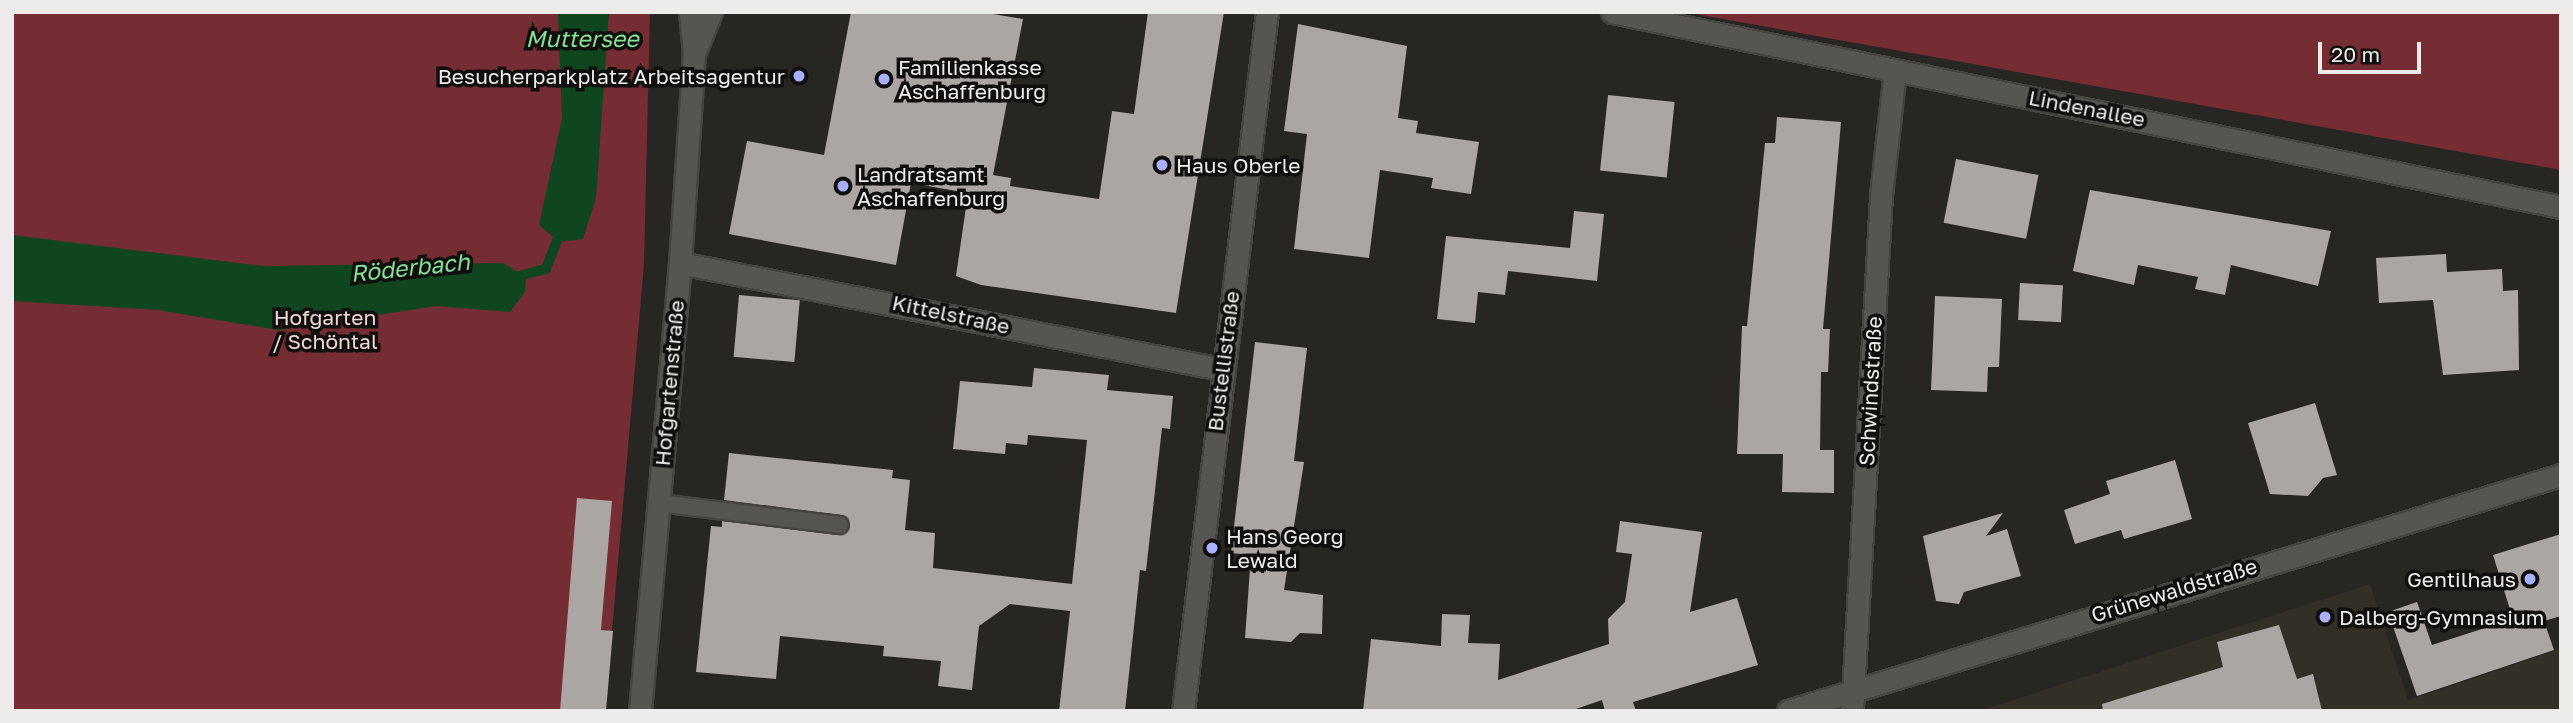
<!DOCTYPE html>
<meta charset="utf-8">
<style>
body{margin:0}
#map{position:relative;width:2573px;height:723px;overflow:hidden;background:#282623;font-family:"Golos Text",sans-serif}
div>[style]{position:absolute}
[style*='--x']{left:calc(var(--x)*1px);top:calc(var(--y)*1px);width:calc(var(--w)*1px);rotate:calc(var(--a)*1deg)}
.built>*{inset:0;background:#332f26}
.green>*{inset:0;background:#762c33}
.water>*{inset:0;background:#0f4620}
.stream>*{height:10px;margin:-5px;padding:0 5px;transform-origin:5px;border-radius:5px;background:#0f4620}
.building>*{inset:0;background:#aba6a4;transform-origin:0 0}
.roads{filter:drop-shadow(2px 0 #464441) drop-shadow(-2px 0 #464441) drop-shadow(0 2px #464441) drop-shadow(0 -2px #464441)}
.lane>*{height:16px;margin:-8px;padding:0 8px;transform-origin:8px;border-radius:8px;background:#575551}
.street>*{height:21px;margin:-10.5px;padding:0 10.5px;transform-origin:10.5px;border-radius:10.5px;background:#575551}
.secondary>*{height:21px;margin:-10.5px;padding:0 10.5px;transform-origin:10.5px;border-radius:10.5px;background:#575551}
.dots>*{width:19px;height:19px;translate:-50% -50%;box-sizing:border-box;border:4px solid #100f0e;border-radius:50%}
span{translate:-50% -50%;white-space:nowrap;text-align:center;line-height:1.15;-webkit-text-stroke:7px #100f0e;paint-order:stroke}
.poi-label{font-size:21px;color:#edecea}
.left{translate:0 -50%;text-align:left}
.right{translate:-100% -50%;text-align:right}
.street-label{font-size:21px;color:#edecea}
.park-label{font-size:21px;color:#f1d8d8}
.water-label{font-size:23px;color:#84e197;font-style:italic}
.frame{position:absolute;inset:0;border:14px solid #edecea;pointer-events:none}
.scale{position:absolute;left:2318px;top:42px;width:103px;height:32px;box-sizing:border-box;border:4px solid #edecea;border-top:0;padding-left:9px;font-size:21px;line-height:24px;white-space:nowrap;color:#edecea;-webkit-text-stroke:5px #100f0e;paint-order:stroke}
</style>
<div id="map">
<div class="built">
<div style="clip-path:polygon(2370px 584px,2408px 700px,2561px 649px,2561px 711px,1979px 711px)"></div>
</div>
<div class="green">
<div style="clip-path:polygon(12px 12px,650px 12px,644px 264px,605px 711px,12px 711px)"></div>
<div style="clip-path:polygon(1684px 12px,2561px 12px,2561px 170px)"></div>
</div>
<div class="water">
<div style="clip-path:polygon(558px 12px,609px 12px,596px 198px,583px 239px,559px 242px,539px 225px,562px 118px)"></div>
<div style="clip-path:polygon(12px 235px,263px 266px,503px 263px,526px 277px,525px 292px,510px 312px,437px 306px,278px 330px,157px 310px,12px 301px)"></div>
</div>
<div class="stream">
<div style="--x:512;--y:278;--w:35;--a:-15"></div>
<div style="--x:546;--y:269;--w:42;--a:-69"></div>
</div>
<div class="building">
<div style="clip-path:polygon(851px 12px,981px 12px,1023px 19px,993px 175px,1011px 178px,1010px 186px,1099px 199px,1112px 111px,1134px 114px,1148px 12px,1224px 12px,1176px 313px,981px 285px,956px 276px,968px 193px,911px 183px,896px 265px,729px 234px,747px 141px,824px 155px)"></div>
<div style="clip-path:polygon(1298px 24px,1407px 46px,1398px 118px,1418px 121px,1416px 133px,1479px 142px,1471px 194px,1431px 188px,1433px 178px,1380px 170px,1369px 258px,1294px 249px,1307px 134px,1284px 131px)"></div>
<div style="left:1608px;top:95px;width:67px;height:76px;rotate:6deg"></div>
<div style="clip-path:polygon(1777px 117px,1841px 122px,1823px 329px,1830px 329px,1828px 372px,1821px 372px,1820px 450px,1834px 450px,1834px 493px,1782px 492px,1783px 454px,1737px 454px,1742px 326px,1747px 326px,1765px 143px,1775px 143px)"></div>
<div style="left:1956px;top:159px;width:84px;height:65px;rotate:11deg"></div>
<div style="clip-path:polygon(2090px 190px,2331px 231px,2318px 286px,2231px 265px,2225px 295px,2195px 289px,2198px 277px,2138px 265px,2134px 285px,2073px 271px)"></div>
<div style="clip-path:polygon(1574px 211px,1604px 214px,1597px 281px,1508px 271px,1505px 295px,1478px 292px,1475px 323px,1437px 319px,1446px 236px,1570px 248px)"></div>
<div style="clip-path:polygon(2446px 254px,2447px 272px,2502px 269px,2503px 291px,2518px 290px,2519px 370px,2443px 375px,2433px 300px,2379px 303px,2376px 258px)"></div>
<div style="left:2020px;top:283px;width:43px;height:37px;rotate:3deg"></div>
<div style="left:739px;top:295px;width:61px;height:62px;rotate:5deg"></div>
<div style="clip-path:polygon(1935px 296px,2002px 299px,1999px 367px,1988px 367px,1987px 392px,1931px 390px)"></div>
<div style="clip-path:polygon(1255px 342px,1307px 348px,1294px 461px,1304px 462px,1284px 590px,1323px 595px,1322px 634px,1300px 633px,1291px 642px,1245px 638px,1251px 555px,1231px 553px)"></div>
<div style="clip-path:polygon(1034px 368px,1109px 375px,1107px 390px,1173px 396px,1170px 429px,1162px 428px,1146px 571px,1140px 570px,1125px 711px,1059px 711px,1070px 611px,1010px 604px,979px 626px,972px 690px,938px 686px,941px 661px,883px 656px,884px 646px,780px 636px,776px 679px,696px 672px,711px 526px,722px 527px,722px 521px,839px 535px,850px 527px,841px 515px,724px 500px,729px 453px,893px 470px,892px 478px,910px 480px,905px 530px,935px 533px,933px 568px,1072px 584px,1087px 440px,1028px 435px,1027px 445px,1006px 443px,1005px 454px,953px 449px,960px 381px,1032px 387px)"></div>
<div style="clip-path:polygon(2315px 403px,2337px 475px,2323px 478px,2308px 496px,2270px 494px,2248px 423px)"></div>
<div style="clip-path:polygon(2175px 460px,2192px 519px,2124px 539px,2121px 530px,2075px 544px,2064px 510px,2110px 494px,2106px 481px)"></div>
<div style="clip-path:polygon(577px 498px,612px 501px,601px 630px,613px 631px,606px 711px,560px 711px)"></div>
<div style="clip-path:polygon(2003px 513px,1986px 536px,2007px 529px,2021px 576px,1964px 592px,1959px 604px,1936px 601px,1923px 536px)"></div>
<div style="clip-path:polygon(1620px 521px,1702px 532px,1690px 612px,1737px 598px,1758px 665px,1633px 702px,1636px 711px,1605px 711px,1602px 700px,1570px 711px,1363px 711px,1371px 639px,1441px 646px,1442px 614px,1470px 615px,1468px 643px,1500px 644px,1498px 680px,1609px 644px,1608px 619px,1625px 602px,1632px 554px,1616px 552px)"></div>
<div style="clip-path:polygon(2561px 534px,2561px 616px,2544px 621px,2554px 650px,2417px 696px,2388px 612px,2417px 602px,2432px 645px,2513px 619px,2493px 555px)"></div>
<div style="clip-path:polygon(2279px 625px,2297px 679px,2313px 674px,2322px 711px,2103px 711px,2102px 704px,2223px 667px,2217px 642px)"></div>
</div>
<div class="roads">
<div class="lane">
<div style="--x:658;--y:503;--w:183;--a:6.9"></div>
</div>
<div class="street">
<div style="--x:1612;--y:12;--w:969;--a:11.61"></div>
<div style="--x:680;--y:263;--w:551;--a:11.09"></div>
<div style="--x:1183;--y:711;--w:704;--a:-83.15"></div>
<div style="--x:1788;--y:711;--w:808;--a:-16.98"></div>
<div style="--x:1852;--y:711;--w:517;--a:-86.78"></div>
<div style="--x:1881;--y:195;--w:125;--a:-83.6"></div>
</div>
<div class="secondary">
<div style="--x:696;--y:49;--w:40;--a:-68"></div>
<div style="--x:640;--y:711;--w:450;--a:-84.9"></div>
<div style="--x:680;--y:263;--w:209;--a:-86.2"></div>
<div style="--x:694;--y:54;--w:42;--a:-95.4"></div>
</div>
</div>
<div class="dots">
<div style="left:799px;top:76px;background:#a9b0fc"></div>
<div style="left:884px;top:79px;background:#a9b0fc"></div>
<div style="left:1162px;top:165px;background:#a9b0fc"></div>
<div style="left:843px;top:186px;background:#a9b0fc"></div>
<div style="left:1212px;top:548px;background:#a9b0fc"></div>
<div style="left:2530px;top:579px;background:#a9b0fc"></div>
<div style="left:2325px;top:617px;background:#a9b0fc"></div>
</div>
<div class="poi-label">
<span class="left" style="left:898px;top:79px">Familienkasse<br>Aschaffenburg</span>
<span class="right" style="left:785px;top:76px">Besucherparkplatz Arbeitsagentur</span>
<span class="left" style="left:1176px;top:165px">Haus Oberle</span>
<span class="left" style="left:857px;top:186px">Landratsamt<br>Aschaffenburg</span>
<span class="left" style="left:1226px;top:548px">Hans Georg<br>Lewald</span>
<span class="right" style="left:2516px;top:579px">Gentilhaus</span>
<span class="left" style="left:2339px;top:617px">Dalberg-Gymnasium</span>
</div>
<div class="street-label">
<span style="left:2087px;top:108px;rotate:11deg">Lindenallee</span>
<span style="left:951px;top:314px;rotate:12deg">Kittelstraße</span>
<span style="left:1223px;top:361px;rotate:-83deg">Bustellistraße</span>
<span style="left:669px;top:383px;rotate:-85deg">Hofgartenstraße</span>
<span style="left:1870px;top:391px;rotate:-87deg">Schwindstraße</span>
<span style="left:2174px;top:590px;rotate:-17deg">Grünewaldstraße</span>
</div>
<div class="park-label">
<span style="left:325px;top:329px">Hofgarten<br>/ Schöntal</span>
</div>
<div class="water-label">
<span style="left:582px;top:38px">Muttersee</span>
<span style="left:410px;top:267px;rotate:-6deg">Röderbach</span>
</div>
<div class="frame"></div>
<div class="scale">20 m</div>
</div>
